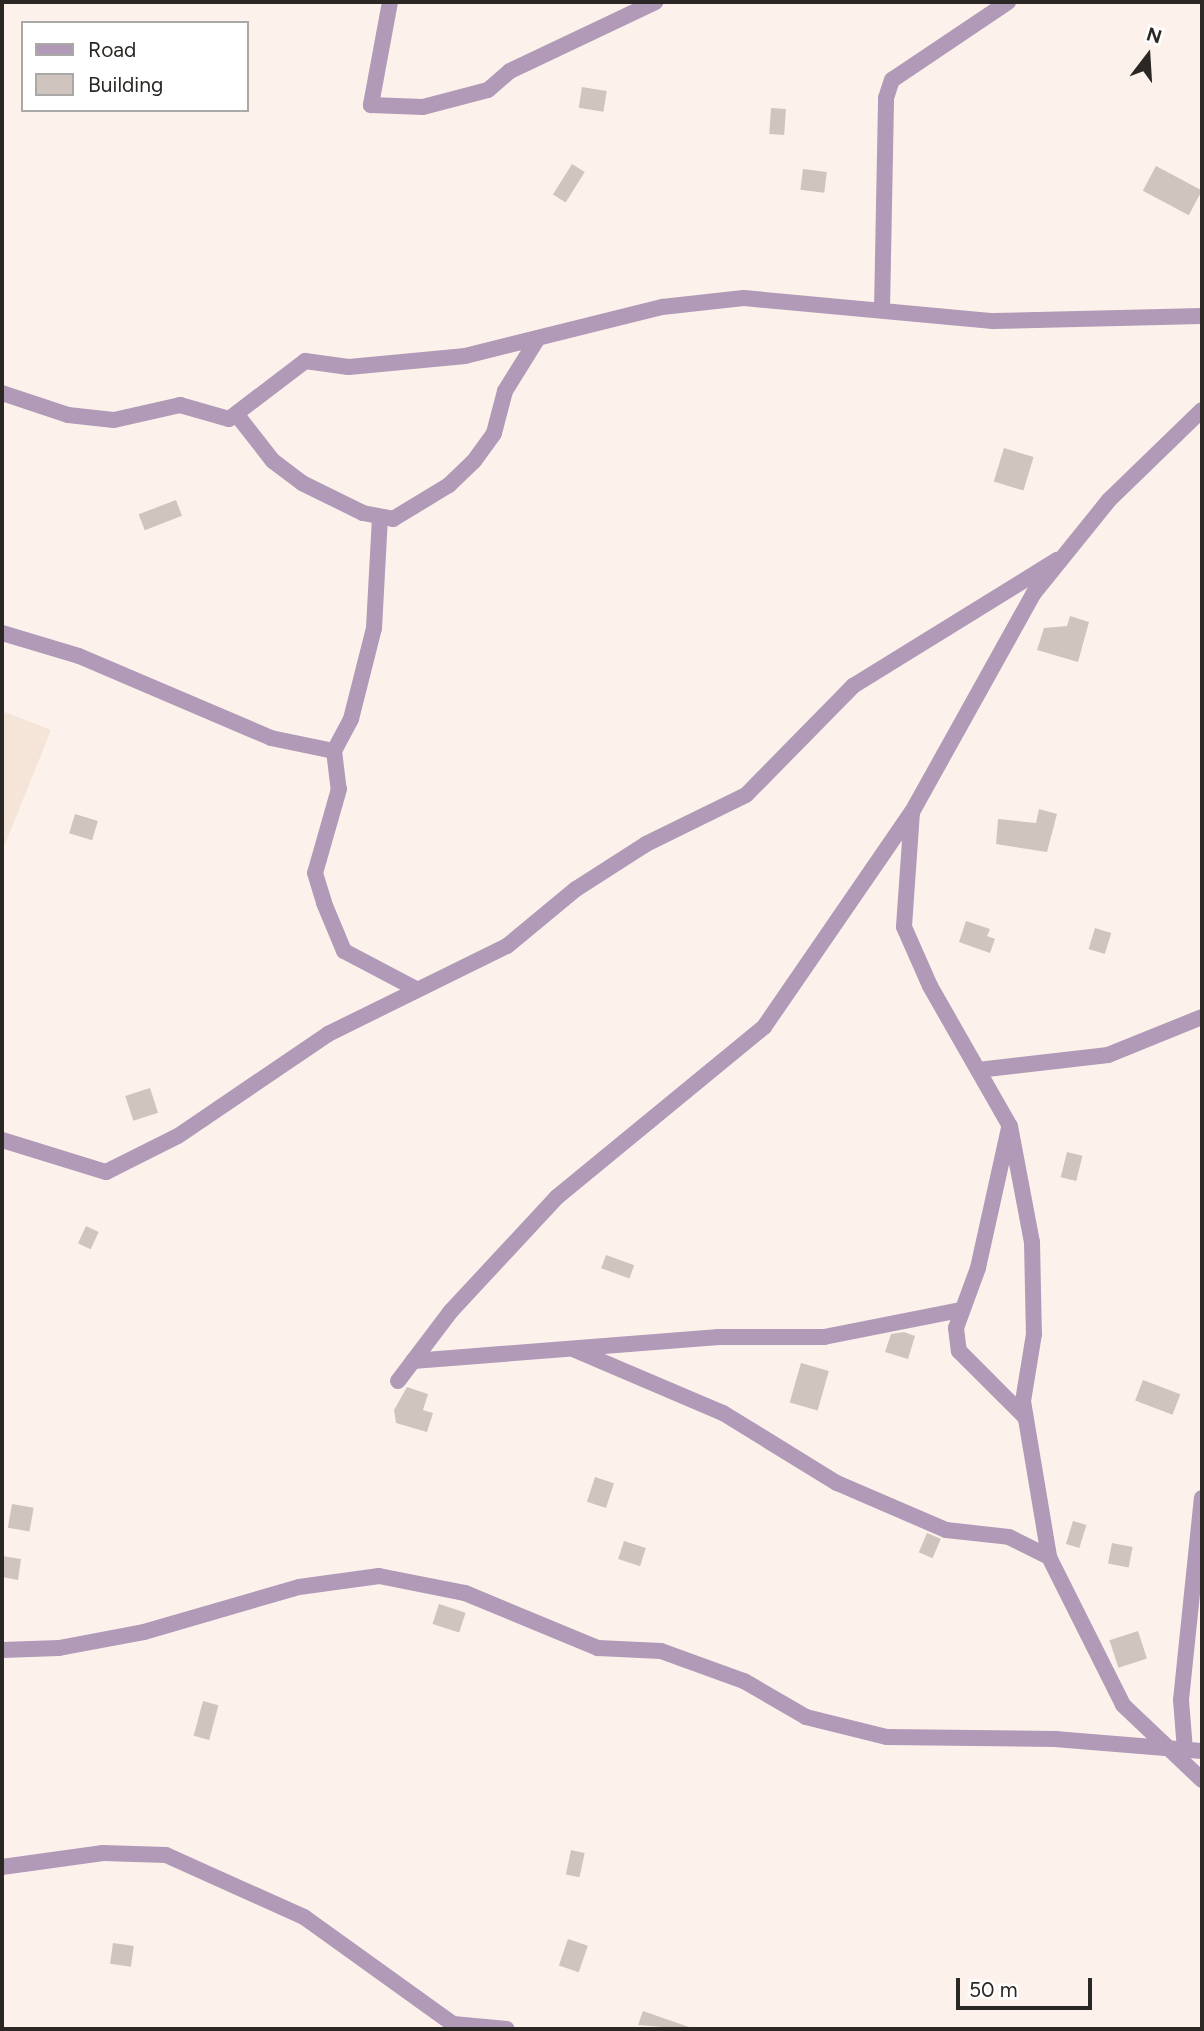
<!DOCTYPE html>
<style>
body{margin:0}
#map{position:relative;width:1204px;height:2031px;overflow:hidden;background:#fdf2eb;font-family:Figtree,sans-serif}
div>[style]{position:absolute}
[style*='--x']{left:calc(var(--x)*1px);top:calc(var(--y)*1px);width:calc(var(--w)*1px);rotate:calc(var(--a)*1deg)}
.built>*{inset:0;background:#f5e4d8}
.building>*{inset:0;background:#cfc5be;transform-origin:0 0}
.street>*{height:16px;margin:-8px;padding:0 8px;transform-origin:8px;border-radius:8px;background:#b199b8}
span{translate:-50% -50%;white-space:nowrap;text-align:center;line-height:1.15;-webkit-text-stroke:5px #fff;paint-order:stroke}
.frame{position:absolute;inset:0;border:4px solid #2b2724;pointer-events:none}
.legend{position:absolute;left:21px;top:21px;width:228px;height:91px;box-sizing:border-box;background:#fff;border:2px solid #aaa9a7;margin:0;padding:9px 12px;list-style:none;font-size:21px;color:#2b2724}
.legend li{display:flex;align-items:center;gap:14px;height:35px}
.legend b{width:35px;border:2px solid #aaa9a7}
.north{position:absolute;left:1113px;top:21px;width:70px;height:70px;-webkit-text-stroke:5px #fff;paint-order:stroke;rotate:17deg;font-size:19px;font-weight:700;line-height:28px;text-align:center;color:#2b2724}
.north::after{content:'';display:block;margin:auto;width:24px;height:32px;background:#2b2724;clip-path:polygon(50% 0,100% 100%,50% 72%,0 100%)}
.scale{position:absolute;left:956px;top:1978px;width:136px;height:32px;box-sizing:border-box;border:4px solid #2b2724;border-top:0;padding-left:9px;font-size:21px;line-height:24px;white-space:nowrap;color:#2b2724;-webkit-text-stroke:5px #fff;paint-order:stroke}
</style>
<div id="map">
<div class="built">
<div style="clip-path:polygon(2px 711px,51px 730px,2px 852px)"></div>
</div>
<div class="building">
<div style="left:582px;top:87px;width:25px;height:21px;rotate:9deg"></div>
<div style="left:771px;top:108px;width:15px;height:26px;rotate:4deg"></div>
<div style="left:572px;top:164px;width:15px;height:36px;rotate:32deg"></div>
<div style="left:1156px;top:166px;width:52px;height:28px;rotate:28deg"></div>
<div style="left:803px;top:169px;width:24px;height:21px;rotate:7deg"></div>
<div style="left:1004px;top:448px;width:31px;height:35px;rotate:17deg"></div>
<div style="left:176px;top:500px;width:17px;height:40px;rotate:69deg"></div>
<div style="clip-path:polygon(1070px 616px,1089px 622px,1078px 662px,1037px 650px,1044px 628px,1067px 626px)"></div>
<div style="clip-path:polygon(1039px 809px,1057px 814px,1047px 852px,996px 844px,998px 819px,1036px 823px)"></div>
<div style="left:75px;top:814px;width:24px;height:20px;rotate:17deg"></div>
<div style="clip-path:polygon(966px 921px,990px 929px,987px 936px,995px 939px,990px 953px,959px 942px)"></div>
<div style="left:1095px;top:928px;width:17px;height:22px;rotate:17deg"></div>
<div style="left:150px;top:1088px;width:26px;height:26px;rotate:72deg"></div>
<div style="left:1067px;top:1152px;width:16px;height:26px;rotate:14deg"></div>
<div style="left:86px;top:1226px;width:14px;height:19px;rotate:25deg"></div>
<div style="left:606px;top:1255px;width:30px;height:14px;rotate:20deg"></div>
<div style="clip-path:polygon(904px 1332px,915px 1336px,908px 1359px,885px 1352px,891px 1334px)"></div>
<div style="left:801px;top:1363px;width:29px;height:41px;rotate:16deg"></div>
<div style="left:1143px;top:1380px;width:40px;height:22px;rotate:21deg"></div>
<div style="clip-path:polygon(407px 1387px,428px 1394px,423px 1410px,433px 1413px,427px 1432px,396px 1423px,394px 1410px)"></div>
<div style="left:595px;top:1477px;width:20px;height:26px;rotate:18deg"></div>
<div style="left:12px;top:1504px;width:22px;height:24px;rotate:10deg"></div>
<div style="left:1073px;top:1521px;width:14px;height:24px;rotate:17deg"></div>
<div style="left:927px;top:1533px;width:15px;height:21px;rotate:23deg"></div>
<div style="left:624px;top:1541px;width:23px;height:19px;rotate:18deg"></div>
<div style="left:1112px;top:1543px;width:21px;height:21px;rotate:11deg"></div>
<div style="clip-path:polygon(2px 1556px,21px 1559px,18px 1580px,2px 1577px)"></div>
<div style="left:439px;top:1604px;width:28px;height:21px;rotate:18deg"></div>
<div style="left:1138px;top:1631px;width:29px;height:30px;rotate:72deg"></div>
<div style="left:203px;top:1701px;width:16px;height:36px;rotate:15deg"></div>
<div style="left:571px;top:1850px;width:14px;height:25px;rotate:12deg"></div>
<div style="left:568px;top:1939px;width:21px;height:28px;rotate:19deg"></div>
<div style="left:113px;top:1943px;width:21px;height:21px;rotate:8deg"></div>
<div style="clip-path:polygon(643px 2011px,689px 2027px,688px 2029px,638px 2025px)"></div>
</div>
<div class="street">
<div style="--x:390;--y:2;--w:105;--a:100.5"></div>
<div style="--x:371;--y:105;--w:52;--a:2.2"></div>
<div style="--x:423;--y:107;--w:67;--a:-14.7"></div>
<div style="--x:488;--y:90;--w:29;--a:-41"></div>
<div style="--x:510;--y:71;--w:161;--a:-25.4"></div>
<div style="--x:882;--y:310;--w:212;--a:-88.9"></div>
<div style="--x:886;--y:98;--w:19;--a:-72"></div>
<div style="--x:892;--y:80;--w:140;--a:-33.9"></div>
<div style="--x:2;--y:393;--w:70;--a:18.4"></div>
<div style="--x:68;--y:415;--w:46;--a:6.2"></div>
<div style="--x:114;--y:420;--w:68;--a:-12.8"></div>
<div style="--x:180;--y:405;--w:51;--a:15.9"></div>
<div style="--x:229;--y:419;--w:96;--a:-37.3"></div>
<div style="--x:305;--y:361;--w:44;--a:7.8"></div>
<div style="--x:349;--y:367;--w:117;--a:-5.4"></div>
<div style="--x:465;--y:356;--w:203;--a:-14"></div>
<div style="--x:662;--y:307;--w:82;--a:-6.3"></div>
<div style="--x:744;--y:298;--w:250;--a:5.3"></div>
<div style="--x:993;--y:321;--w:209;--a:-1.4"></div>
<div style="--x:237;--y:415;--w:58;--a:52"></div>
<div style="--x:273;--y:461;--w:36;--a:37"></div>
<div style="--x:302;--y:483;--w:68;--a:26.2"></div>
<div style="--x:363;--y:513;--w:31;--a:11"></div>
<div style="--x:393;--y:519;--w:66;--a:-31.3"></div>
<div style="--x:449;--y:485;--w:35;--a:-44"></div>
<div style="--x:474;--y:461;--w:34;--a:-54"></div>
<div style="--x:494;--y:433;--w:43;--a:-75.3"></div>
<div style="--x:505;--y:391;--w:62;--a:-58.1"></div>
<div style="--x:2;--y:633;--w:80;--a:16.6"></div>
<div style="--x:79;--y:656;--w:209;--a:23.1"></div>
<div style="--x:271;--y:738;--w:64;--a:11.7"></div>
<div style="--x:334;--y:751;--w:36;--a:-62"></div>
<div style="--x:351;--y:719;--w:94;--a:-75.8"></div>
<div style="--x:374;--y:628;--w:111;--a:-86.9"></div>
<div style="--x:334;--y:751;--w:38;--a:83"></div>
<div style="--x:339;--y:789;--w:87;--a:105.9"></div>
<div style="--x:315;--y:873;--w:31;--a:73"></div>
<div style="--x:324;--y:903;--w:52;--a:67.4"></div>
<div style="--x:344;--y:951;--w:81;--a:27.8"></div>
<div style="--x:912;--y:812;--w:115;--a:94"></div>
<div style="--x:904;--y:927;--w:64;--a:66.2"></div>
<div style="--x:930;--y:986;--w:161;--a:60.3"></div>
<div style="--x:1010;--y:1126;--w:118;--a:79.3"></div>
<div style="--x:1032;--y:1242;--w:92;--a:88.8"></div>
<div style="--x:1034;--y:1334;--w:68;--a:99.3"></div>
<div style="--x:1023;--y:1401;--w:158;--a:80.5"></div>
<div style="--x:1049;--y:1557;--w:165;--a:63.4"></div>
<div style="--x:1123;--y:1705;--w:109;--a:43.5"></div>
<div style="--x:978;--y:1070;--w:131;--a:-6.6"></div>
<div style="--x:1108;--y:1055;--w:101;--a:-22"></div>
<div style="--x:1009;--y:1128;--w:143;--a:102.5"></div>
<div style="--x:978;--y:1268;--w:64;--a:110.1"></div>
<div style="--x:956;--y:1328;--w:23;--a:83"></div>
<div style="--x:959;--y:1351;--w:93;--a:45"></div>
<div style="--x:2;--y:1140;--w:109;--a:17.1"></div>
<div style="--x:106;--y:1172;--w:80;--a:-26.6"></div>
<div style="--x:178;--y:1136;--w:181;--a:-34.2"></div>
<div style="--x:328;--y:1034;--w:199;--a:-26.2"></div>
<div style="--x:507;--y:946;--w:89;--a:-39.6"></div>
<div style="--x:576;--y:889;--w:83;--a:-32.7"></div>
<div style="--x:646;--y:844;--w:111;--a:-26.1"></div>
<div style="--x:746;--y:795;--w:153;--a:-45.5"></div>
<div style="--x:853;--y:686;--w:240;--a:-31.7"></div>
<div style="--x:575;--y:1350;--w:161;--a:23.1"></div>
<div style="--x:723;--y:1413;--w:134;--a:31.6"></div>
<div style="--x:837;--y:1483;--w:119;--a:23.3"></div>
<div style="--x:946;--y:1530;--w:63;--a:6.3"></div>
<div style="--x:1009;--y:1537;--w:45;--a:26.6"></div>
<div style="--x:413;--y:1361;--w:307;--a:-4.5"></div>
<div style="--x:719;--y:1337;--w:105;--a:0"></div>
<div style="--x:824;--y:1337;--w:139;--a:-11.2"></div>
<div style="--x:398;--y:1381;--w:88;--a:-52.9"></div>
<div style="--x:451;--y:1311;--w:156;--a:-47.1"></div>
<div style="--x:557;--y:1197;--w:268;--a:-39.4"></div>
<div style="--x:764;--y:1027;--w:261;--a:-55.5"></div>
<div style="--x:912;--y:812;--w:251;--a:-60.9"></div>
<div style="--x:1034;--y:593;--w:119;--a:-51.1"></div>
<div style="--x:1109;--y:500;--w:129;--a:-44.1"></div>
<div style="--x:2;--y:1650;--w:57;--a:-2"></div>
<div style="--x:59;--y:1648;--w:86;--a:-10.7"></div>
<div style="--x:144;--y:1632;--w:161;--a:-16.2"></div>
<div style="--x:299;--y:1587;--w:81;--a:-7.8"></div>
<div style="--x:379;--y:1576;--w:88;--a:11.2"></div>
<div style="--x:465;--y:1593;--w:144;--a:22.5"></div>
<div style="--x:598;--y:1648;--w:63;--a:2.7"></div>
<div style="--x:661;--y:1651;--w:88;--a:19.9"></div>
<div style="--x:744;--y:1681;--w:72;--a:30.1"></div>
<div style="--x:806;--y:1717;--w:83;--a:13.9"></div>
<div style="--x:887;--y:1737;--w:168;--a:0.7"></div>
<div style="--x:1055;--y:1739;--w:147;--a:4.7"></div>
<div style="--x:1185;--y:1750;--w:50;--a:-94.6"></div>
<div style="--x:1181;--y:1700;--w:203;--a:-84.1"></div>
<div style="--x:2;--y:1867;--w:102;--a:-7.9"></div>
<div style="--x:103;--y:1853;--w:63;--a:1.8"></div>
<div style="--x:166;--y:1855;--w:151;--a:24.2"></div>
<div style="--x:304;--y:1917;--w:183;--a:35.7"></div>
<div style="--x:453;--y:2024;--w:54;--a:5.3"></div>
</div>
<div class="frame"></div>
<ul class="legend">
<li><b style="height:9px;background:#b199b8"></b>Road</li>
<li><b style="height:19px;background:#cfc5be"></b>Building</li>
</ul>
<div class="north">N</div>
<div class="scale">50 m</div>
</div>
